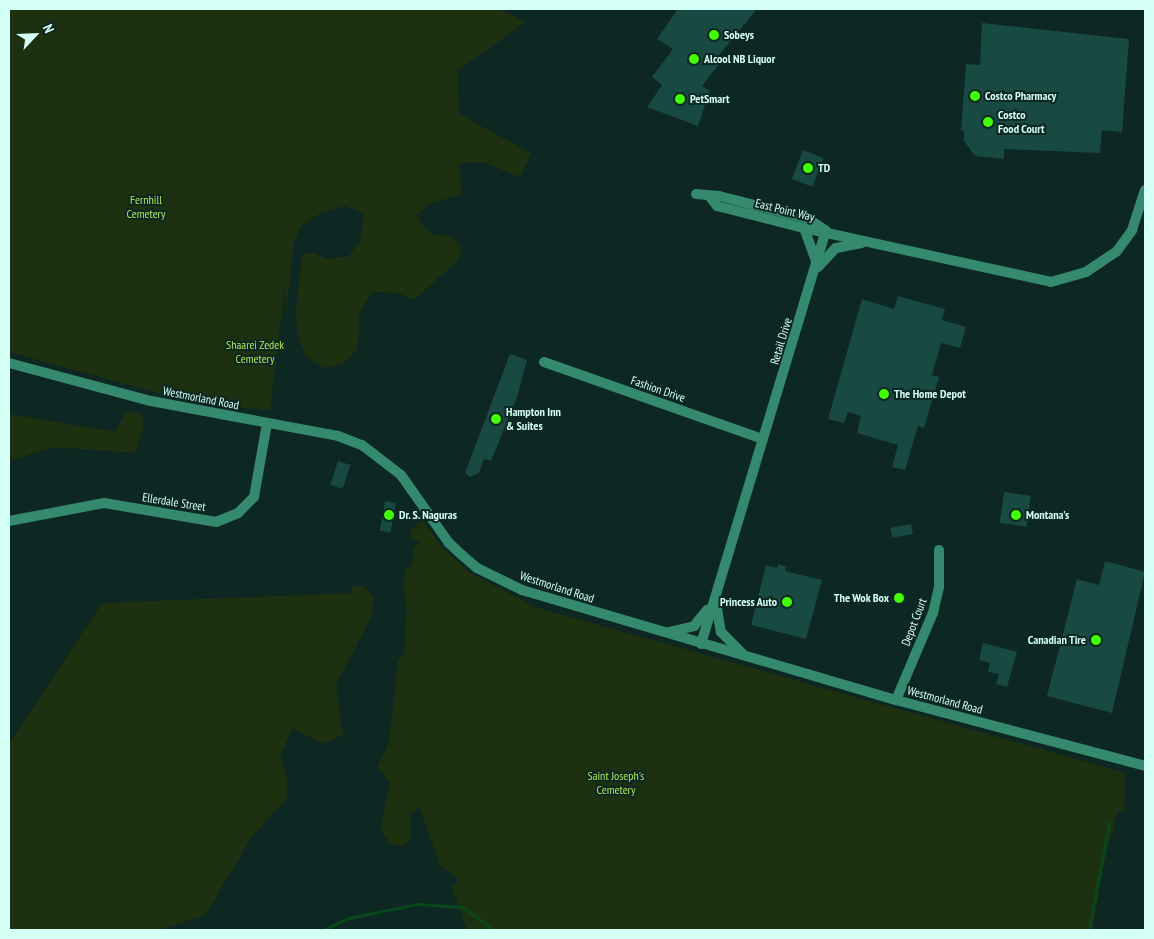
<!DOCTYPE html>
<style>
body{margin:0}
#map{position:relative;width:1154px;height:939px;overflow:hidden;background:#0d2722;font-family:"PT Sans Narrow",sans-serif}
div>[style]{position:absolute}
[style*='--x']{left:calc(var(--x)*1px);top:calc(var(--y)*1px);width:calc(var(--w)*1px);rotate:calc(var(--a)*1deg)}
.green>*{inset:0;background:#1d3110}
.stream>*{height:2.5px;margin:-1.25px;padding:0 1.25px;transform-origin:1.25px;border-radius:1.25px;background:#074719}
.building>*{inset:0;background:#184942;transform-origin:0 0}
.minor>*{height:10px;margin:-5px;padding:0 5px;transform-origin:5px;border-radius:5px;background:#35896e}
.dots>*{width:14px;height:14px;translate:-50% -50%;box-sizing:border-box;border:2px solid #0d2722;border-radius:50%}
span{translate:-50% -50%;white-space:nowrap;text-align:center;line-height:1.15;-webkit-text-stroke:4px #0d2722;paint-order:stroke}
.poi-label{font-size:12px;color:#d3fff4;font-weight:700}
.left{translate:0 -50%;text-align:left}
.right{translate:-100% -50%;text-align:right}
.park-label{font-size:12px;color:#aee857}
.street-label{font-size:12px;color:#d3fff4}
.frame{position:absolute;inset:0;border:10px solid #d3fff4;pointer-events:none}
.north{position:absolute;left:10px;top:10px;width:50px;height:50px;-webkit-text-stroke:4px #0d2722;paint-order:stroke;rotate:65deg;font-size:14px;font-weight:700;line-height:20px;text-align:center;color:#d3fff4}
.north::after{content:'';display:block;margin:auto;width:18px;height:22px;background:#d3fff4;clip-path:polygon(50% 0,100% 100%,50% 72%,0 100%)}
</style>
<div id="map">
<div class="green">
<div style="clip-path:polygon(9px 9px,499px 9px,526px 22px,457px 71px,459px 114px,531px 153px,520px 177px,485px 163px,460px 163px,461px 195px,433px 202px,416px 215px,425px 229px,436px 235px,452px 236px,462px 247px,458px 260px,414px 300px,398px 293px,372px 292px,359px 314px,358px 349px,343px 364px,324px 368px,306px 357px,297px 334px,296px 309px,302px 255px,311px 252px,327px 259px,349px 256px,360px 241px,364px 214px,345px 206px,322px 212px,301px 226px,294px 242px,286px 316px,285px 286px,270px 410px,226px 407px,158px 393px,9px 352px)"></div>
<div style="clip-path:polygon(126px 412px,142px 413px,143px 429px,135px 453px,53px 447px,9px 461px,9px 414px,115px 432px)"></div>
<div style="clip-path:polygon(422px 520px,442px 547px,467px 571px,535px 607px,1126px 773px,1124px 812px,1118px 810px,1102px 871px,1093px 930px,467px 930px,452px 887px,459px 880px,440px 865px,419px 807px,410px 816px,410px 840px,403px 846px,391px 845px,380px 830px,390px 783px,377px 767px,389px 743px,398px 660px,404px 654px,407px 609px,403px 588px,407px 566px,411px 567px,414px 555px,412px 548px,420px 543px,411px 538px,410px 530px)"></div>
<div style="clip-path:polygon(353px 585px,364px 586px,374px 599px,372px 616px,336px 685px,343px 735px,323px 744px,293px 728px,280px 756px,288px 781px,286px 800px,253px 835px,205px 915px,160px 930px,9px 930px,9px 744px,102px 603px,351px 593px)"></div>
</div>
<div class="stream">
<div style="--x:323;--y:930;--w:29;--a:-25"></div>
<div style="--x:349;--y:918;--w:69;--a:-11.6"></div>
<div style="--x:417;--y:904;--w:46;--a:3.7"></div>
<div style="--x:463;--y:907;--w:39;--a:36"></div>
<div style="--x:1089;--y:930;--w:109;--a:-79.4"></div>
</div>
<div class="building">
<div style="clip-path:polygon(678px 9px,757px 9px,719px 55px,724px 58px,702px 86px,710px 91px,698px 126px,647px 107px,662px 85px,652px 77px,673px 49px,657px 39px)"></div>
<div style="clip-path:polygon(982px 23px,1129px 39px,1122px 132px,1102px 130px,1100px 153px,1004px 149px,1004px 159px,975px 156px,964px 141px,964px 131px,961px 131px,966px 64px,980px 65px)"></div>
<div style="left:803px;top:150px;width:22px;height:31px;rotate:21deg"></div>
<div style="clip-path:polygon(898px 296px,945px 309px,942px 320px,966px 327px,960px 348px,941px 343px,932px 375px,939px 377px,924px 428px,918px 426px,905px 470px,892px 467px,898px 445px,857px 433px,861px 416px,848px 412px,844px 423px,828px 419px,862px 299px,894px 309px)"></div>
<div style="clip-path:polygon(510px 354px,527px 360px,517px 397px,491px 461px,484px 459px,479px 473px,470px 477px,465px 473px)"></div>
<div style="left:338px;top:461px;width:13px;height:25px;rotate:18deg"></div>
<div style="left:1004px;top:492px;width:27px;height:31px;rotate:8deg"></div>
<div style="left:385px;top:501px;width:11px;height:30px;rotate:10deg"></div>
<div style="left:911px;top:524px;width:10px;height:21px;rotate:79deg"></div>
<div style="clip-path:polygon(1105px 561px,1145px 572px,1112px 713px,1047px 696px,1077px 579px,1099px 585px)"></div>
<div style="clip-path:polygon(778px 564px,786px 567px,785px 571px,822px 580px,806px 639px,751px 625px,766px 565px,777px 568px)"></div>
<div style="clip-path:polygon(983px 643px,1017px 652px,1007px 687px,996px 684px,999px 674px,988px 672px,990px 663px,979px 660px)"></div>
</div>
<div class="minor">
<div style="--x:696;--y:194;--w:23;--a:5"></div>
<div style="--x:719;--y:196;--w:93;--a:14.3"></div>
<div style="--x:809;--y:219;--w:19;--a:35"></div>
<div style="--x:710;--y:197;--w:11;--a:52"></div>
<div style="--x:717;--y:206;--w:90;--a:14.2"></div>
<div style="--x:804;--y:228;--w:253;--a:12.3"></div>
<div style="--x:1051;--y:282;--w:36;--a:-16"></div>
<div style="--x:1086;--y:272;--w:37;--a:-34"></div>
<div style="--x:1117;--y:251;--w:26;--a:-54"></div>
<div style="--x:1132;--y:230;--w:42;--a:-72"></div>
<div style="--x:804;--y:228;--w:35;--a:70"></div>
<div style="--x:818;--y:267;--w:26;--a:-47"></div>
<div style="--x:836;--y:248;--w:26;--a:-11"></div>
<div style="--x:544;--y:362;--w:232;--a:19.4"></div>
<div style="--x:9;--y:363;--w:147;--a:15"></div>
<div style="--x:151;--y:401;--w:190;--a:10.6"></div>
<div style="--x:338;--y:436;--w:26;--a:21"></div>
<div style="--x:362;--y:445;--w:49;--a:37.6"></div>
<div style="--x:401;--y:475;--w:83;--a:54.8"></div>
<div style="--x:449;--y:543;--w:18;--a:43"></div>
<div style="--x:462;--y:555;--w:20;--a:41"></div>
<div style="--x:477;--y:568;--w:50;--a:26.1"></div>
<div style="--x:522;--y:590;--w:390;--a:16.4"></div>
<div style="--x:896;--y:700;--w:258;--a:14.8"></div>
<div style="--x:9;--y:521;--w:97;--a:-10.7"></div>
<div style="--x:104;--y:503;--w:114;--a:9.6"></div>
<div style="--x:216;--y:522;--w:24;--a:-22"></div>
<div style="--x:238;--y:513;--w:23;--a:-45"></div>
<div style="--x:254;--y:497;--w:75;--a:-80"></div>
<div style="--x:716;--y:602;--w:30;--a:81"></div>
<div style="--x:721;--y:632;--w:30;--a:45"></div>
<div style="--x:669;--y:632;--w:26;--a:-13"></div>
<div style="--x:694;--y:626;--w:21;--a:-51"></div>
<div style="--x:701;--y:644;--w:432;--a:-73.2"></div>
<div style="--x:896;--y:700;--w:95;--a:-67"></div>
<div style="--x:933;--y:613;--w:28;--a:-77"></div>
<div style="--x:939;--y:586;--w:36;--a:-90"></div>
</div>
<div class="dots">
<div style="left:714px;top:35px;background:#41fe00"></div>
<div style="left:694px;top:59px;background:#41fe00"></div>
<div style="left:975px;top:96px;background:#41fe00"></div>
<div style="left:680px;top:99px;background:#41fe00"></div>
<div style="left:988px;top:122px;background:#41fe00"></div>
<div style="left:808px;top:168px;background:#41fe00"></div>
<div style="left:884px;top:394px;background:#41fe00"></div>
<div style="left:496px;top:419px;background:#41fe00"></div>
<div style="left:389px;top:515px;background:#41fe00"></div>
<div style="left:1016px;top:515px;background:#41fe00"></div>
<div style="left:899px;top:598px;background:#41fe00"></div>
<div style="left:787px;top:602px;background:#41fe00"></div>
<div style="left:1096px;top:640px;background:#41fe00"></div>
</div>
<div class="poi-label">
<span class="left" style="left:724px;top:35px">Sobeys</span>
<span class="left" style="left:704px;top:59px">Alcool NB Liquor</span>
<span class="left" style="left:985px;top:96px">Costco Pharmacy</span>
<span class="left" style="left:690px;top:99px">PetSmart</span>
<span class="left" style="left:998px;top:122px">Costco<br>Food Court</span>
<span class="left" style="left:818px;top:168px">TD</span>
<span class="left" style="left:894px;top:394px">The Home Depot</span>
<span class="left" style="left:506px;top:419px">Hampton Inn<br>&amp; Suites</span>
<span class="left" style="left:399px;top:515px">Dr. S. Naguras</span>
<span class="left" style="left:1026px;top:515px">Montana's</span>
<span class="right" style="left:889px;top:598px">The Wok Box</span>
<span class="right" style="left:777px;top:602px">Princess Auto</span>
<span class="right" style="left:1086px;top:640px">Canadian Tire</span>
</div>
<div class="park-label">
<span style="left:146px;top:207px">Fernhill<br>Cemetery</span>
<span style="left:255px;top:352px">Shaarei Zedek<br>Cemetery</span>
<span style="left:616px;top:783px">Saint Joseph's<br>Cemetery</span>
</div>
<div class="street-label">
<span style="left:785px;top:210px;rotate:14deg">East Point Way</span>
<span style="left:781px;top:341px;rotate:-73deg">Retail Drive</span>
<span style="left:658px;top:389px;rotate:19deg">Fashion Drive</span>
<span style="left:201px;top:398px;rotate:11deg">Westmorland Road</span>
<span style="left:174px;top:502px;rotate:9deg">Ellerdale Street</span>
<span style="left:557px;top:587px;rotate:18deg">Westmorland Road</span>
<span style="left:914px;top:622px;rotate:-69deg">Depot Court</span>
<span style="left:945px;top:700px;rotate:15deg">Westmorland Road</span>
</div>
<div class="frame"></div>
<div class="north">N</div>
</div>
